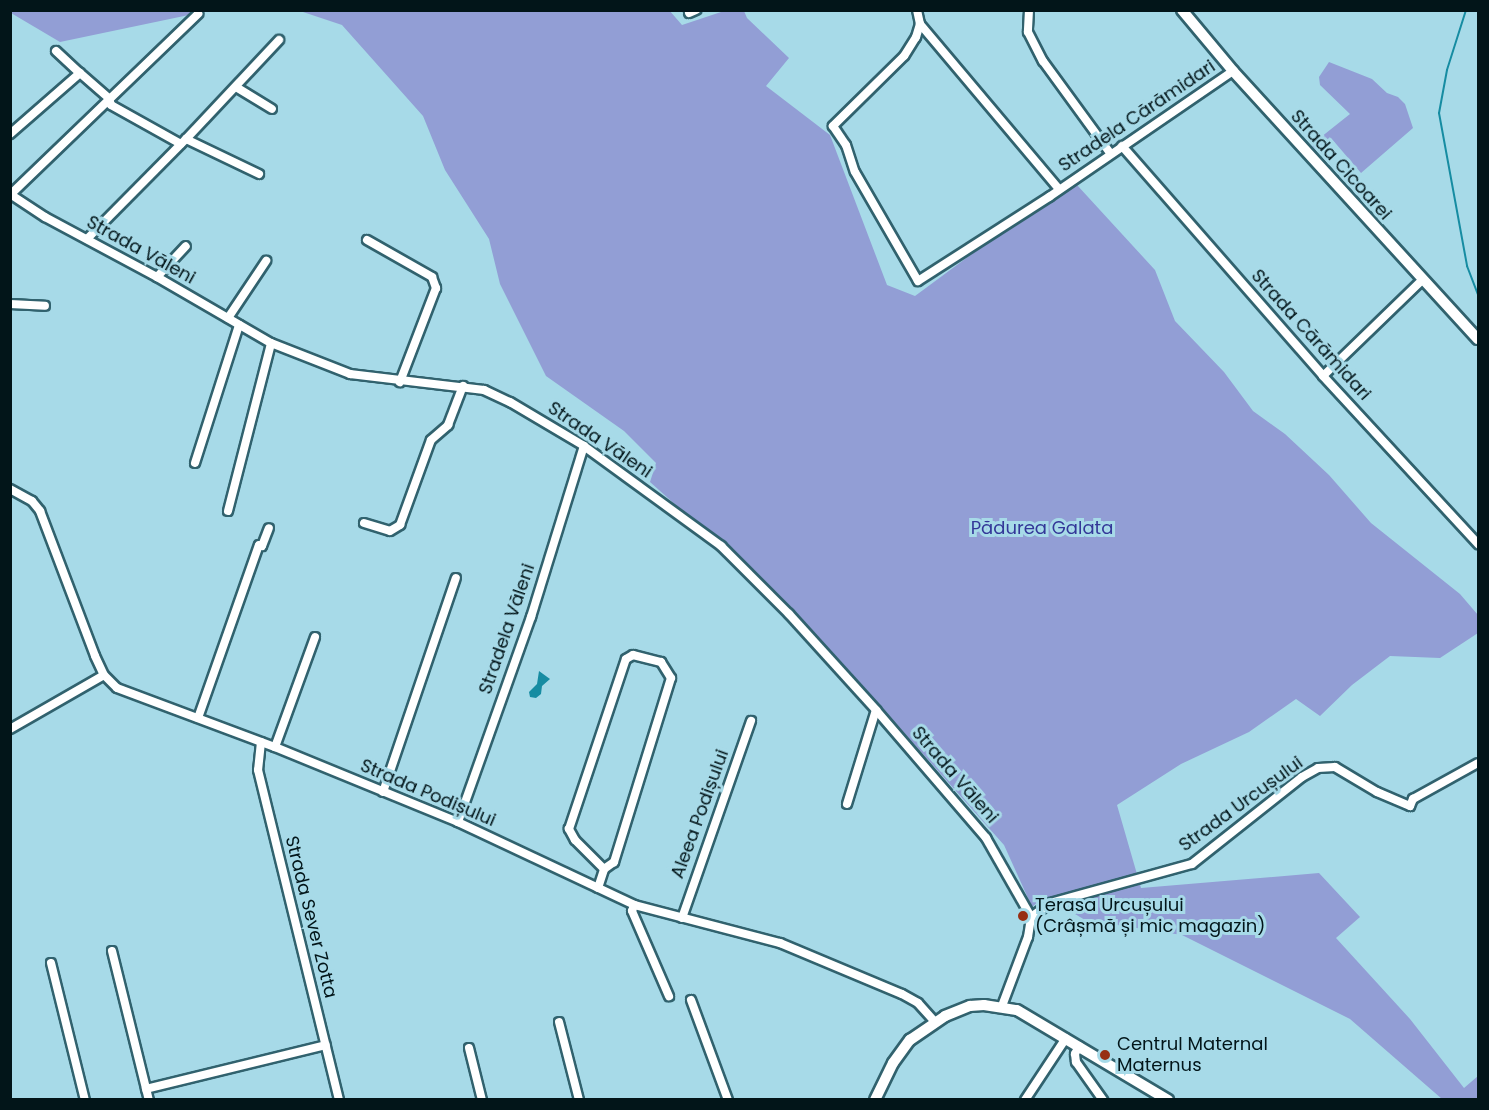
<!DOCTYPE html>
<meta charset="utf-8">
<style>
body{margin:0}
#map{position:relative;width:1489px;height:1110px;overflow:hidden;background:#a7dae8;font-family:Poppins,sans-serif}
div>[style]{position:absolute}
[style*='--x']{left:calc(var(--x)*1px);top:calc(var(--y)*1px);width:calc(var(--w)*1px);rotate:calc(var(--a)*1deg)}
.green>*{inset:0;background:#929ed5}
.water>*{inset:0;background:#168ca2}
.stream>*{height:2px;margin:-1px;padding:0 1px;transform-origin:1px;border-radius:1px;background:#168ca2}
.roads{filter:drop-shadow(2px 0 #31626e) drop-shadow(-2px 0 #31626e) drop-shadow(0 2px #31626e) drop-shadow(0 -2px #31626e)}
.minor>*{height:8px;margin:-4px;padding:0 4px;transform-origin:4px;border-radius:4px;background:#fff}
.tertiary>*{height:10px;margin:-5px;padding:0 5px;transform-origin:5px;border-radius:5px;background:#fff}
.secondary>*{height:10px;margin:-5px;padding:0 5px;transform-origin:5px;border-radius:5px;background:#fff}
.dots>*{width:16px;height:16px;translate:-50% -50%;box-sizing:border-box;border:3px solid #a7dae8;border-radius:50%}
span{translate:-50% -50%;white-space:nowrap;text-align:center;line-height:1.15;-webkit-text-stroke:6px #a7dae8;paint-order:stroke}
.street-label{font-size:18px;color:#021519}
.park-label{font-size:18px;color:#333798}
.poi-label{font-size:18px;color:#021519}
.left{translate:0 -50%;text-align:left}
.frame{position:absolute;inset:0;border:12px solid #021519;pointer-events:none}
</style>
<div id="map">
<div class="green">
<div style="clip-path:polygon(11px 10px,208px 11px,60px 42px,11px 13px)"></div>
<div style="clip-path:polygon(669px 10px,682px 25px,724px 11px,744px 11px,747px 18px,789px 58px,766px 86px,830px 135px,887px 285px,915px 296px,1049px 197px,1077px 185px,1155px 270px,1175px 321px,1224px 372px,1253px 411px,1285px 434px,1329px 475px,1371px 523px,1460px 594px,1478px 615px,1478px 633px,1440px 658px,1390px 656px,1352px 685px,1320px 716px,1296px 699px,1249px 732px,1181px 764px,1117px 805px,1141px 888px,1319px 873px,1360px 917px,1336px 938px,1410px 1019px,1464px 1088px,1478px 1076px,1478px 1099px,1442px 1099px,1350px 1019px,1182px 935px,1085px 920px,1045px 896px,1032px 907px,1004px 845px,850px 672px,789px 606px,650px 482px,656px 463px,624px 431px,546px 376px,500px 284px,489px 239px,445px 170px,423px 116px,342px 25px,300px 11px)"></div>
<div style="clip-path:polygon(1329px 62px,1372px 79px,1387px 93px,1398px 97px,1405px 104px,1413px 128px,1361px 173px,1331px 138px,1316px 150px,1311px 145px,1350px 114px,1320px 85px,1319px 77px)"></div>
</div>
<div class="water">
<div style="clip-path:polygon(539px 671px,550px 679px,542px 686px,541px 694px,536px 698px,530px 697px,529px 692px,537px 684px)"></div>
</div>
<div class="stream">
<div style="--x:1466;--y:10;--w:63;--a:107.6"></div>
<div style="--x:1447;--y:70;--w:44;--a:100.5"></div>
<div style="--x:1439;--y:113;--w:156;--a:79.6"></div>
<div style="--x:1467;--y:266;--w:31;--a:69"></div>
</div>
<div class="roads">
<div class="minor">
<div style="--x:917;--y:10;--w:14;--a:78"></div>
<div style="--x:920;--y:24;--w:216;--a:49.9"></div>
<div style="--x:1029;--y:10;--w:22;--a:93"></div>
<div style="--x:1028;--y:32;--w:33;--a:63"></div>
<div style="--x:1043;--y:61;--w:114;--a:53.9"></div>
<div style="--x:689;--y:13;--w:8;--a:-23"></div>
<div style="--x:920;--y:24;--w:14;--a:107"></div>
<div style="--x:916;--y:37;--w:22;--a:122"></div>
<div style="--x:904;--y:56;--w:100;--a:135.4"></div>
<div style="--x:833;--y:126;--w:23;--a:56"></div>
<div style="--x:846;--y:145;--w:28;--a:72"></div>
<div style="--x:855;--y:172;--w:126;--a:60"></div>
<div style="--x:918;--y:281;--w:156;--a:-32.7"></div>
<div style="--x:1049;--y:197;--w:223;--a:-34.4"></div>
<div style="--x:56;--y:51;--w:33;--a:43"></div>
<div style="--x:236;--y:87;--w:42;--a:31.4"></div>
<div style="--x:10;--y:134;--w:93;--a:-41.1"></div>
<div style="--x:80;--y:73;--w:38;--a:41"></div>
<div style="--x:109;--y:98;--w:7;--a:74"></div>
<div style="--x:111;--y:105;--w:80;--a:29.1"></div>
<div style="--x:186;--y:139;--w:81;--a:25.6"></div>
<div style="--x:1122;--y:146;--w:305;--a:48.8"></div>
<div style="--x:1323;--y:376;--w:229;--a:47.3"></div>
<div style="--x:10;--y:194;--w:42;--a:33.3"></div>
<div style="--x:45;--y:217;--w:127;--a:28.2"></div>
<div style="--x:157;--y:277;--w:132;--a:30.1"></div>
<div style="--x:271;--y:343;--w:85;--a:21.4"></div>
<div style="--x:350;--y:374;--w:135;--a:6.8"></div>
<div style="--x:484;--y:390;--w:29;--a:25"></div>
<div style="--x:510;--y:402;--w:86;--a:30.7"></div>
<div style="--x:584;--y:446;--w:170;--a:36.1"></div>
<div style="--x:721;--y:546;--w:96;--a:45"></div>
<div style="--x:789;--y:614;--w:130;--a:47.8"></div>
<div style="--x:876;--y:710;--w:169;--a:49.3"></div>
<div style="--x:986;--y:838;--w:91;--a:60.3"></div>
<div style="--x:11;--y:194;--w:260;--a:-43.9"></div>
<div style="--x:87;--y:239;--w:141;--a:-45.3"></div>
<div style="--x:186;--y:139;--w:136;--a:-46.8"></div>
<div style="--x:367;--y:240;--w:75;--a:29.6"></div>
<div style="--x:432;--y:277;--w:12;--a:70"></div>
<div style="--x:436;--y:288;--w:101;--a:111"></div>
<div style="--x:157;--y:277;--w:42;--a:-46.9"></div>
<div style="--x:10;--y:304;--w:35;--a:3"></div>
<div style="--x:228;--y:318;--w:69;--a:-56.3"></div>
<div style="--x:1323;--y:376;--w:139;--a:-44.1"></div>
<div style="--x:195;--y:463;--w:145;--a:-72.3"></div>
<div style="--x:10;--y:489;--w:25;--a:29"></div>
<div style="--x:32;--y:501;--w:13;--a:51"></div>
<div style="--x:40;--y:511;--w:155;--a:69.2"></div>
<div style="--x:95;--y:656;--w:21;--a:65"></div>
<div style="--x:104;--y:675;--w:18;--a:45"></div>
<div style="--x:117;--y:688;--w:169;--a:20.5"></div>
<div style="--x:275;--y:747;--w:198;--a:22.3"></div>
<div style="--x:458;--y:822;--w:195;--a:25.2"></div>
<div style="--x:634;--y:905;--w:151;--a:14.6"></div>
<div style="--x:780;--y:943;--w:132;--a:22.7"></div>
<div style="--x:902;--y:994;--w:18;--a:29"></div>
<div style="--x:918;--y:1003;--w:25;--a:48"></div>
<div style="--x:228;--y:511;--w:173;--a:-75.6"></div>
<div style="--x:364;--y:523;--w:27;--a:17"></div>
<div style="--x:390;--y:531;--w:12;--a:-31"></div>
<div style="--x:400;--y:525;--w:90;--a:-70"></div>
<div style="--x:431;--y:440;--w:23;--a:-41"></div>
<div style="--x:448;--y:425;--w:42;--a:-69"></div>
<div style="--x:633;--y:655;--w:29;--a:14"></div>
<div style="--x:661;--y:662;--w:19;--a:58"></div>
<div style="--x:671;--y:678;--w:193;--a:107.2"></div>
<div style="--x:614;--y:862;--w:12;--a:145"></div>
<div style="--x:604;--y:869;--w:41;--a:-135"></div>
<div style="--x:575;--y:840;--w:13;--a:-119"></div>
<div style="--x:569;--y:829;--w:179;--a:-71.5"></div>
<div style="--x:626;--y:659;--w:8;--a:-30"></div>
<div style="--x:198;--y:718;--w:183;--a:-70.6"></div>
<div style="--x:259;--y:545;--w:3;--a:18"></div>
<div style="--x:262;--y:546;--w:19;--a:-69"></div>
<div style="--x:10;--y:729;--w:108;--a:-29.9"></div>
<div style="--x:261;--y:742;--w:28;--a:96"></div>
<div style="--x:258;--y:770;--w:340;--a:76.2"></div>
<div style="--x:275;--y:747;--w:117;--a:-70"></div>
<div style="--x:383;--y:792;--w:226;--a:-71.2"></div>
<div style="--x:847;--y:804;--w:98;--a:-72.9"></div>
<div style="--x:458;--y:822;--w:218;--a:-70.4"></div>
<div style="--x:531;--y:617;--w:179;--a:-72.8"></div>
<div style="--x:598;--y:888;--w:20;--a:-72"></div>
<div style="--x:634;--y:905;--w:6;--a:108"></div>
<div style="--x:632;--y:911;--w:93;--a:66.5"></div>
<div style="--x:682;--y:918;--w:209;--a:-70.7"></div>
<div style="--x:112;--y:951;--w:154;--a:76.1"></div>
<div style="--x:51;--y:963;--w:141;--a:76.1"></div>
<div style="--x:691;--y:1000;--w:107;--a:69.7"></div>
<div style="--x:1002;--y:1006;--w:74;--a:-69.4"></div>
<div style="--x:1028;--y:937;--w:20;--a:-81"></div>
<div style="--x:1031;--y:917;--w:24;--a:-36"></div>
<div style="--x:1050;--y:903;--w:147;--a:-15.4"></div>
<div style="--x:1192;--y:864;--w:140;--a:-38.3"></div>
<div style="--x:1302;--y:777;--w:18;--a:-29"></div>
<div style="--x:1318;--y:768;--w:17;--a:-3"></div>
<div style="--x:1335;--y:767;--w:49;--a:30.8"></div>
<div style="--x:1377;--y:792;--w:36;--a:23"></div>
<div style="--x:1410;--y:806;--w:8;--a:-67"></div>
<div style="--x:1413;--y:799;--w:74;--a:-29"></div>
<div style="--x:559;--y:1022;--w:81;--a:75.6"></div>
<div style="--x:1079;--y:1046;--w:9;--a:117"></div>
<div style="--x:1075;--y:1054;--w:8;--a:83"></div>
<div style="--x:1076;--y:1062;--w:47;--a:54.6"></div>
<div style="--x:469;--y:1048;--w:54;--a:76"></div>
<div style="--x:146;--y:1089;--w:185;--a:-13.7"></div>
<div style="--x:1025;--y:1100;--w:74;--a:-56.5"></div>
</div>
<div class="tertiary">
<div style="--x:1182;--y:10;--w:80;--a:50.1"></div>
<div style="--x:1233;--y:71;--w:363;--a:47.6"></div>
</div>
<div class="secondary">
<div style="--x:875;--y:1100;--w:41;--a:-64.1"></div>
<div style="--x:893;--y:1063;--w:29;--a:-54"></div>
<div style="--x:910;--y:1040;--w:42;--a:-34.4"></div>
<div style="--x:945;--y:1016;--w:27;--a:-22"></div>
<div style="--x:970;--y:1006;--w:14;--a:-4"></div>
<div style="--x:984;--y:1005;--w:33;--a:9"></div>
<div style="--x:1017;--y:1010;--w:176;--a:30.8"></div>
</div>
</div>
<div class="dots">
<div style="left:1023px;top:916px;background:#972f14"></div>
<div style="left:1105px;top:1055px;background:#972f14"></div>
</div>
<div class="street-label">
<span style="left:1137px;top:116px;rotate:-34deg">Stradela Cărămidari</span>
<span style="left:1341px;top:165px;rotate:48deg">Strada Cicoarei</span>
<span style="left:141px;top:250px;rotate:29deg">Strada Văleni</span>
<span style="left:1311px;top:335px;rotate:48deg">Strada Cărămidari</span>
<span style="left:600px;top:440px;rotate:34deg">Strada Văleni</span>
<span style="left:507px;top:629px;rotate:-71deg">Stradela Văleni</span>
<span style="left:955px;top:775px;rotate:49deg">Strada Văleni</span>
<span style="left:428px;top:793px;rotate:23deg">Strada Podișului</span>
<span style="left:1241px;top:804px;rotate:-36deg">Strada Urcușului</span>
<span style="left:700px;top:814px;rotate:-70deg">Aleea Podișului</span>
<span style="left:311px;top:917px;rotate:76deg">Strada Sever Zotta</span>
</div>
<div class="park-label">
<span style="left:1042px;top:528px">Pădurea Galata</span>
</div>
<div class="poi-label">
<span class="left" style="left:1035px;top:916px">Terasa Urcușului<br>(Crâșmă și mic magazin)</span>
<span class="left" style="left:1117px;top:1055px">Centrul Maternal<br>Maternus</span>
</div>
<div class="frame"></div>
</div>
